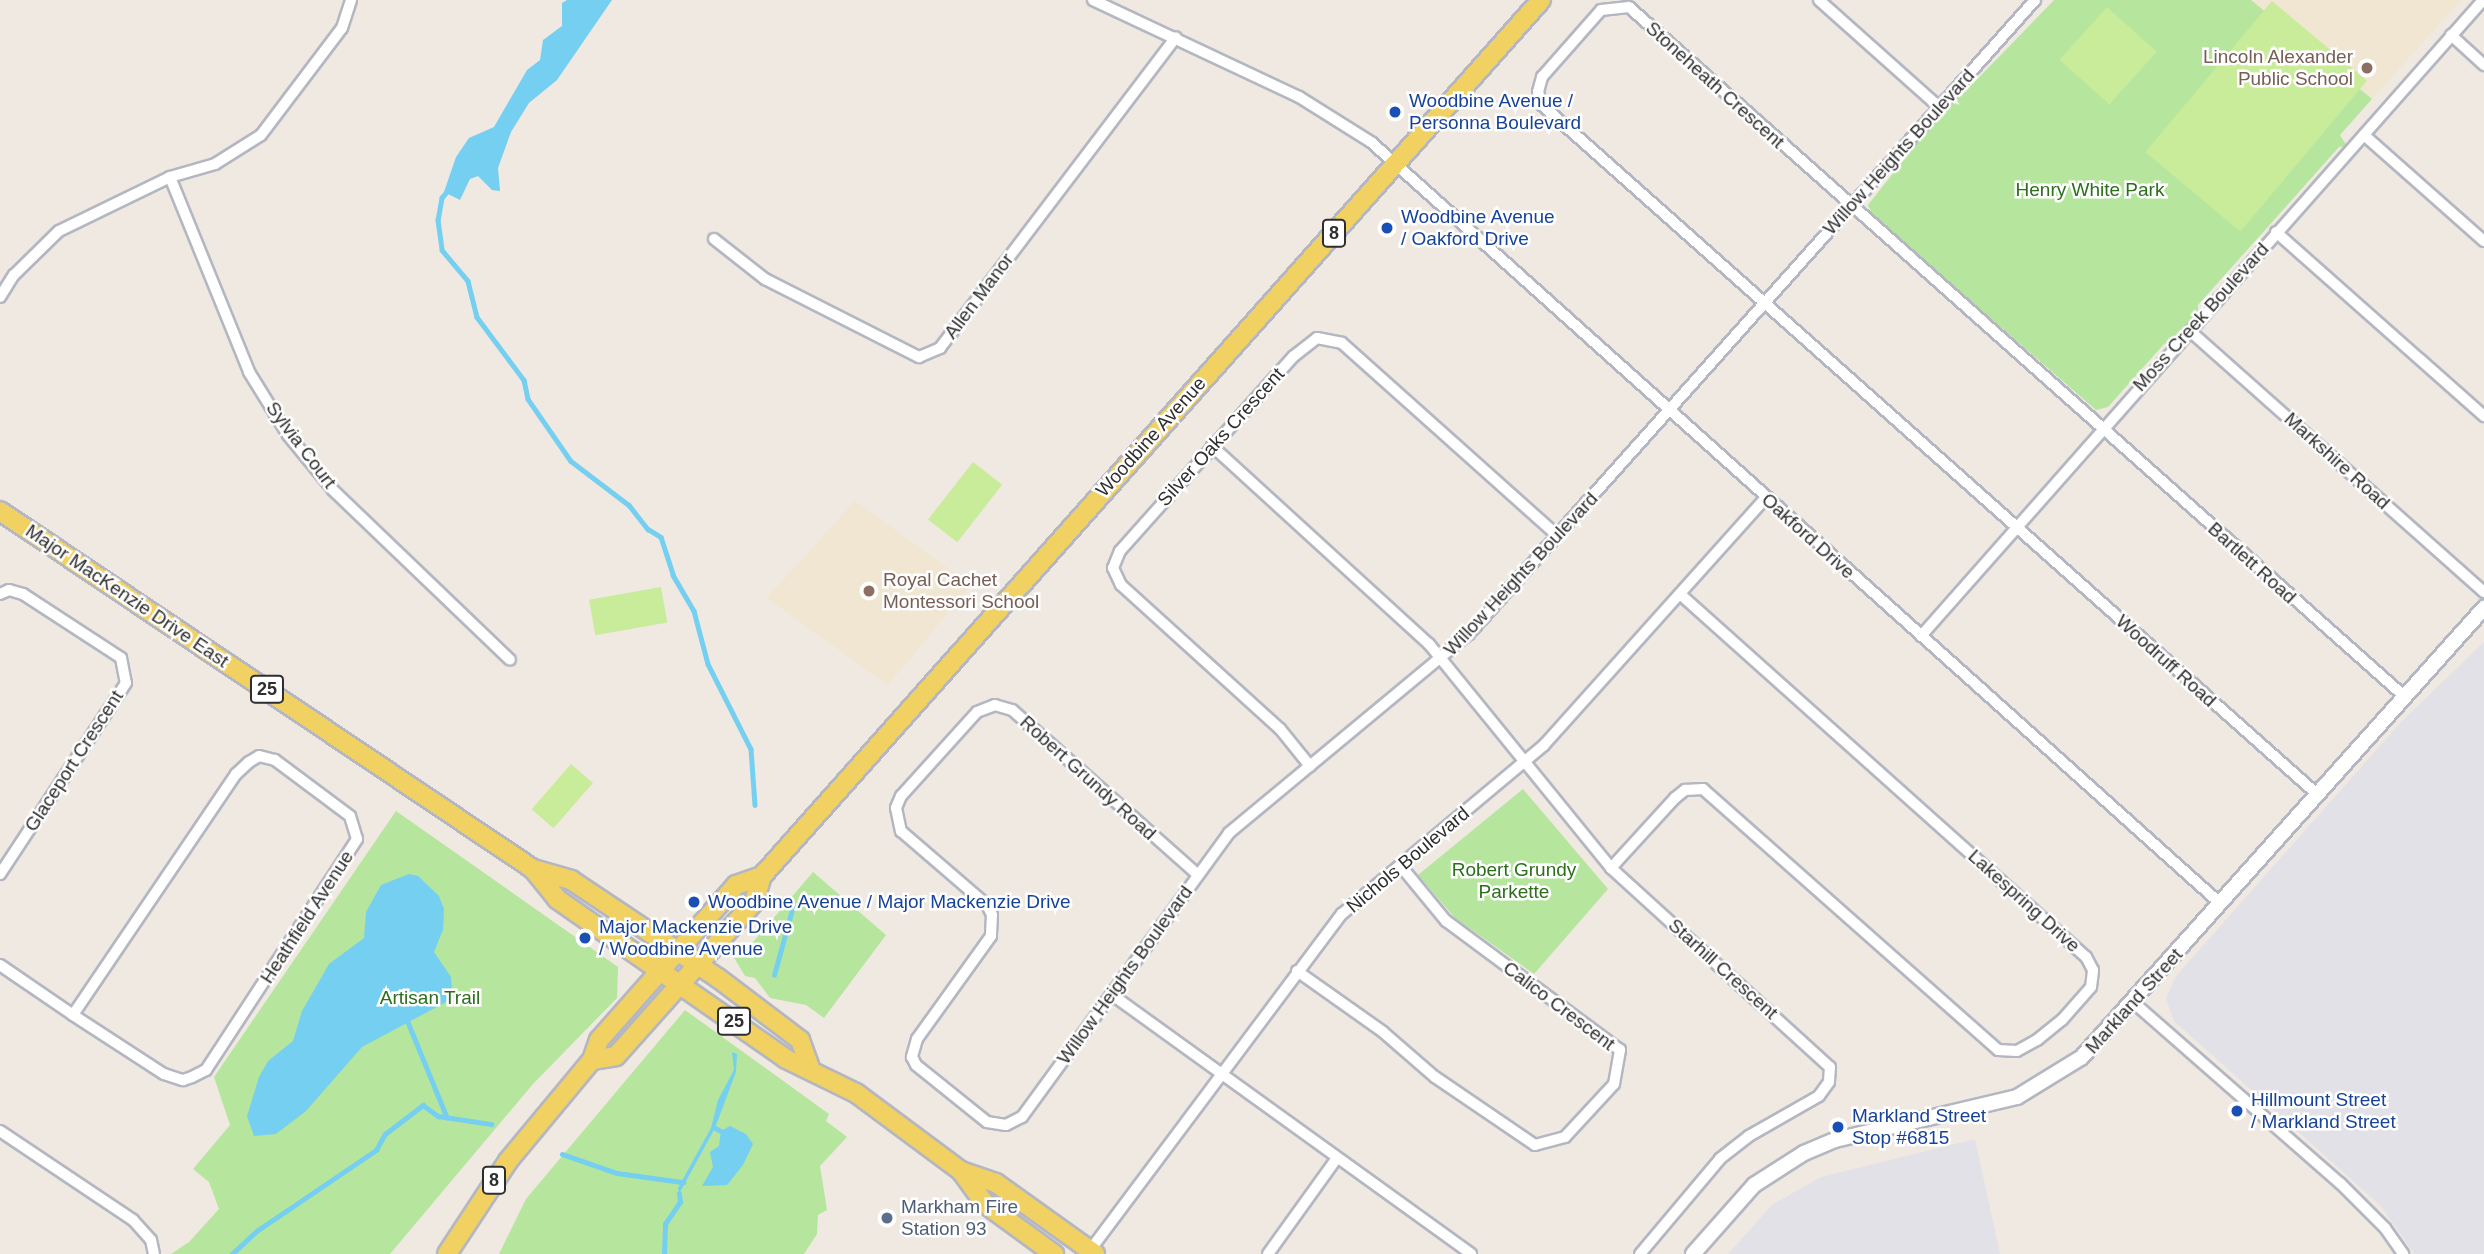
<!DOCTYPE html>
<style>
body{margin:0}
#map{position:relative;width:2484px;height:1254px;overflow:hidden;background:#efe9e1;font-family:Helvetica,sans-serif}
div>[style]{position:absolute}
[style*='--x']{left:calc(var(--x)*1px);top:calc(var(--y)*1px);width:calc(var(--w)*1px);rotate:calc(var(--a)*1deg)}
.industrial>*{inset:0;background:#e3e1e8}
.education>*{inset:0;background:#f0e6d1}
.green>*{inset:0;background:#b6e59e}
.pitch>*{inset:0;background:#c9ec9a;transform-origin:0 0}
.water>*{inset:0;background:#75cff0}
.stream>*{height:4.5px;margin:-2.25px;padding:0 2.25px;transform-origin:2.25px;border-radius:2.25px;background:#75cff0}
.roads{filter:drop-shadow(2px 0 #b4b7c1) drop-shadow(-2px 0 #b4b7c1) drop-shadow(0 2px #b4b7c1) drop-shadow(0 -2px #b4b7c1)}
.minor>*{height:10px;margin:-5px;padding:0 5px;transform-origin:5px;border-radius:5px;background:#fff}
.tertiary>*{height:14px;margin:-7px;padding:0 7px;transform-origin:7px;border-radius:7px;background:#fff}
.primary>*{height:18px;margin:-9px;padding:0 9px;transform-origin:9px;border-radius:9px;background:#f2d163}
.dots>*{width:19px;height:19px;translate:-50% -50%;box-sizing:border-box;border:4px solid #fff;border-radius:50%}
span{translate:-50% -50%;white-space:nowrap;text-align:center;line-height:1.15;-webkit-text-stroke:5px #fff;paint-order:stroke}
.shield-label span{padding:2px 5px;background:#fff;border:2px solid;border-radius:5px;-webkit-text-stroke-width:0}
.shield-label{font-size:18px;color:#2e2e2e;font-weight:700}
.education-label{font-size:19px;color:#785e54}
.right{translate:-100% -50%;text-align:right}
.left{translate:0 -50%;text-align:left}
.street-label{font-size:19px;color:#2e2e2e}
.transit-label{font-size:19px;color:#164399}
.park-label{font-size:19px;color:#2c6e1b}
.service-label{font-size:19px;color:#4e5e75}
</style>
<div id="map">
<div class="industrial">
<div style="clip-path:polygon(2484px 642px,2484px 1254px,2414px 1254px,2381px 1206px,2174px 1021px,2166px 998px,2176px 976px,2401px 722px)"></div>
<div style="clip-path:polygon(1975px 1139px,2000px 1254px,1728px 1254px,1773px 1204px,1821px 1177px)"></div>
</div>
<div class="education">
<div style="clip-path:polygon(2251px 0,2461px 0,2372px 99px)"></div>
<div style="clip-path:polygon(855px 501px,971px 585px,888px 685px,767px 598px)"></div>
</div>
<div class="green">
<div style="clip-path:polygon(2054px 0,2251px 0,2372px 99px,2340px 135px,2347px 146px,2339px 147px,2198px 305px,2198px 312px,2172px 343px,2164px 344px,2108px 407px,2096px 410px,1873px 216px,1868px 205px,1955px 95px,1961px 96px)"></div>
<div style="clip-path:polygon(1523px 789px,1608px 889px,1534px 974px,1455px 918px,1418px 875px)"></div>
<div style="clip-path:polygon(396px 811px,618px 967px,617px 998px,533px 1084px,390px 1254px,171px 1254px,189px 1242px,219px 1209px,209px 1182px,193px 1169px,230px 1125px,214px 1077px)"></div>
<div style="clip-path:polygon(813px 872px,886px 935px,824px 1018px,806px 1005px,770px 998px,755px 978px,745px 976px,733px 956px,741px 956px)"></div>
<div style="clip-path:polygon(685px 1010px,829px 1114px,826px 1121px,847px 1137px,820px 1166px,827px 1210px,818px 1215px,817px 1234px,804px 1254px,499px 1254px,526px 1199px)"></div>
</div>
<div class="pitch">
<div style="left:2272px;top:1px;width:124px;height:197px;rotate:40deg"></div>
<div style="left:2107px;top:7px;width:67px;height:71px;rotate:42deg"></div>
<div style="left:973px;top:462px;width:37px;height:73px;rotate:38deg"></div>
<div style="left:661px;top:587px;width:36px;height:73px;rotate:80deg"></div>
<div style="left:571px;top:764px;width:29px;height:60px;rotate:41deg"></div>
</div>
<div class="water">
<div style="clip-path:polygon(567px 0,612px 0,557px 80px,529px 103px,511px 132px,498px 168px,500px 191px,492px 190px,478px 176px,470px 179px,460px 200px,444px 192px,456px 157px,469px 138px,494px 127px,527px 70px,540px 60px,543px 40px,562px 26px,562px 3px)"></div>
<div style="clip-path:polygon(409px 874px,418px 876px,439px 896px,444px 909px,443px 930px,434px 952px,451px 977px,452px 990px,446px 1002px,362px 1047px,306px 1111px,276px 1134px,254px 1136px,247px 1116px,259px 1077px,268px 1061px,293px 1041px,302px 1011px,329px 964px,364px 938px,366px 912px,381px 885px)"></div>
<div style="clip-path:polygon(732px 1052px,737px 1054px,736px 1072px,715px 1128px,679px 1194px,678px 1188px,711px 1128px,718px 1100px,734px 1070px)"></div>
<div style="clip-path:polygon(730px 1126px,746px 1134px,753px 1144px,743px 1165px,727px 1185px,702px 1186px,713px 1167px,710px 1152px,719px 1146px,721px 1131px)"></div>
</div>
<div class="stream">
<div style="--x:448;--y:191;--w:9;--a:131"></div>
<div style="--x:442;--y:198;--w:22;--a:100"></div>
<div style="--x:438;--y:220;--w:30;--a:82"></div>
<div style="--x:442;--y:250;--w:40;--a:50"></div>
<div style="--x:468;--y:281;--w:37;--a:76"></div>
<div style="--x:477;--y:317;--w:79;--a:53.3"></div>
<div style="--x:524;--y:380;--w:19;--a:78"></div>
<div style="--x:528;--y:399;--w:75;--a:55.3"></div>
<div style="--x:571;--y:461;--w:73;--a:37.2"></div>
<div style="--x:629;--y:505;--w:31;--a:52"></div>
<div style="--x:648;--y:529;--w:15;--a:32"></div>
<div style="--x:661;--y:537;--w:40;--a:72"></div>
<div style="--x:673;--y:575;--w:42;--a:59.7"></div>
<div style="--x:694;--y:611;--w:55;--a:75.2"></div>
<div style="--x:708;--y:664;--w:95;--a:63.2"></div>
<div style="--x:751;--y:749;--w:56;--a:85.9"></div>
<div style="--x:774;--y:975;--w:72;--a:-74.6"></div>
<div style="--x:408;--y:1022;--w:103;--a:67.7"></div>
<div style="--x:715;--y:1128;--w:7;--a:27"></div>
<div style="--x:562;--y:1154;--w:58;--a:19.1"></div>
<div style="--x:617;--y:1173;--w:67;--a:7.8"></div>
<div style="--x:232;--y:1254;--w:35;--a:-43"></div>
<div style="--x:258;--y:1230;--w:143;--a:-34.1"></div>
<div style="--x:376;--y:1150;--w:18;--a:-61"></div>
<div style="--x:385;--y:1134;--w:48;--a:-37.3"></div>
<div style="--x:423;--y:1105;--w:19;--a:36"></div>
<div style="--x:438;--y:1116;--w:54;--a:8.6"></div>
<div style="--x:664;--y:1254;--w:30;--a:-88"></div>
<div style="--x:665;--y:1224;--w:27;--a:-56"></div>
<div style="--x:680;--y:1202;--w:8;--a:-97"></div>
</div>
<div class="roads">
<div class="minor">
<div style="--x:1093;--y:0;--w:228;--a:25.2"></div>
<div style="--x:1299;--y:97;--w:85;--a:32"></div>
<div style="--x:1371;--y:142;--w:1142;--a:41.88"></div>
<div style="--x:1819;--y:0;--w:161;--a:41.7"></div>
<div style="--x:2451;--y:35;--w:45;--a:42.3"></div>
<div style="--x:2364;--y:135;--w:160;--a:41.5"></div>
<div style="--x:170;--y:177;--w:210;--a:67.9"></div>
<div style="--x:249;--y:372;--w:74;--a:58.2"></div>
<div style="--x:288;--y:435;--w:71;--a:50.7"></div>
<div style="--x:333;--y:490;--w:245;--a:43.8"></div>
<div style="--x:2276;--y:232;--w:278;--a:41.5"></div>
<div style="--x:714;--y:239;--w:65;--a:38.1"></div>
<div style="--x:765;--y:279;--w:173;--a:26.9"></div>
<div style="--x:919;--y:357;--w:23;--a:-23"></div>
<div style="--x:940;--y:348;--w:390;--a:-52.8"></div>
<div style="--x:0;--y:297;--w:26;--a:-58"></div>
<div style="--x:14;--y:275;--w:63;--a:-44.4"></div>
<div style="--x:59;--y:231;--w:123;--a:-25.9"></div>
<div style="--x:170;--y:177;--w:47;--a:-16.1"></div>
<div style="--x:215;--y:164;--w:54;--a:-32.2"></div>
<div style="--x:261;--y:135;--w:134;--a:-52.9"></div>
<div style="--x:342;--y:28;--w:29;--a:-72"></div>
<div style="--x:2190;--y:331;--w:393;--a:41.6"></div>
<div style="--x:1212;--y:446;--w:294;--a:42.4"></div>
<div style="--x:1429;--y:644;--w:289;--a:50.9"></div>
<div style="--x:1611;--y:868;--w:296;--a:42.3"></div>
<div style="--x:1830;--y:1067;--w:15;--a:94"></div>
<div style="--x:1829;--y:1082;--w:17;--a:126"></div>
<div style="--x:1819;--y:1096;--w:81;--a:150.3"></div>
<div style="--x:1749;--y:1136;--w:37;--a:142"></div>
<div style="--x:1720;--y:1159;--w:124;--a:130.1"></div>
<div style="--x:0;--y:594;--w:10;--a:-24"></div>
<div style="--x:9;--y:590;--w:15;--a:16"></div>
<div style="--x:23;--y:594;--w:117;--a:33.1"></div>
<div style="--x:121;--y:658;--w:25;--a:79"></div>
<div style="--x:126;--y:683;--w:229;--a:123.4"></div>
<div style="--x:1921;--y:636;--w:849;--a:-48.53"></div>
<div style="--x:1310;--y:766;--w:48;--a:-129"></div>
<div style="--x:1280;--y:729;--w:215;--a:-137.8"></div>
<div style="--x:1121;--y:585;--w:19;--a:-115"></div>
<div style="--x:1113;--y:568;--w:18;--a:-68"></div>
<div style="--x:1120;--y:551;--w:261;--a:-48.3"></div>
<div style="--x:1294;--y:356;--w:29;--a:-38"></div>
<div style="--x:1317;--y:338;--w:25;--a:11"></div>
<div style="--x:1342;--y:343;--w:288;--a:41.8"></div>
<div style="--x:2318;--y:795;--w:1038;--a:-138.36"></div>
<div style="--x:1542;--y:105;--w:14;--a:-107"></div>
<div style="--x:1538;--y:92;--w:16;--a:-75"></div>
<div style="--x:1542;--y:77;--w:89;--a:-48.6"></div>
<div style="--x:1601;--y:10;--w:28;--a:-6"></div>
<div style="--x:1629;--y:7;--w:1038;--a:41.64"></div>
<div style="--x:1611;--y:868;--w:95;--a:-47.6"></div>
<div style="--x:1675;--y:798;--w:13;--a:-39"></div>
<div style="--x:1685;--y:790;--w:18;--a:-3"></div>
<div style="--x:1703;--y:789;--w:394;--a:41.5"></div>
<div style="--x:1998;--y:1050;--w:19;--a:3"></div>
<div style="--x:2017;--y:1051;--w:23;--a:-29"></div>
<div style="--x:2037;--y:1040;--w:32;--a:-39"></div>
<div style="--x:2062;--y:1020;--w:44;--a:-48.7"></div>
<div style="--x:2091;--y:987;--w:17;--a:-83"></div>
<div style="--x:2093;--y:970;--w:15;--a:-118"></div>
<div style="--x:2086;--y:957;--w:545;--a:-138.2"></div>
<div style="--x:1197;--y:874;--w:247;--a:-138.4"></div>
<div style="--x:1012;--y:710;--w:18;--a:-164"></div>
<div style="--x:995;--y:705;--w:19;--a:159"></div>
<div style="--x:977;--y:712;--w:113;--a:132.1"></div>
<div style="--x:901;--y:796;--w:13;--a:113"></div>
<div style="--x:896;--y:808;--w:24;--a:78"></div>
<div style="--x:901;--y:831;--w:113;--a:40.7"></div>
<div style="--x:987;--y:905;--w:11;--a:63"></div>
<div style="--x:992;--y:915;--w:21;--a:93"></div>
<div style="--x:991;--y:936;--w:127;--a:125.7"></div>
<div style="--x:917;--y:1039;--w:19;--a:106"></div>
<div style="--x:912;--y:1057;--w:9;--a:63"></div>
<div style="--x:916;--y:1065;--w:91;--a:38.8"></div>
<div style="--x:987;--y:1122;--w:19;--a:9"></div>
<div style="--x:1006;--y:1125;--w:18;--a:-27"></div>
<div style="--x:1022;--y:1117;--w:351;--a:-53.9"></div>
<div style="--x:1229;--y:833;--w:312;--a:-39.7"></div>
<div style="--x:1469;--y:634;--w:850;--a:-48.24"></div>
<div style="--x:0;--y:965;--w:88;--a:34.4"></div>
<div style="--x:73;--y:1015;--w:108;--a:33"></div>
<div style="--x:164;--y:1074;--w:20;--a:18"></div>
<div style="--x:183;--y:1080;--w:9;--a:-18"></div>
<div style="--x:192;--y:1077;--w:16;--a:-27"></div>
<div style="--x:206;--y:1070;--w:276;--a:-56.8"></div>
<div style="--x:357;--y:839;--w:24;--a:-107"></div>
<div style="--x:350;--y:816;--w:94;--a:-143.3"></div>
<div style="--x:275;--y:760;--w:16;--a:-166"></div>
<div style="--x:259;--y:756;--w:12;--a:149"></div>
<div style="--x:249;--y:762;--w:18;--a:137"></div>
<div style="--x:236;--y:774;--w:291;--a:124.1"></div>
<div style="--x:1297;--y:971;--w:105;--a:35.3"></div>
<div style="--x:1383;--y:1032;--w:69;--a:40.9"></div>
<div style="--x:1435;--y:1077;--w:121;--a:34.2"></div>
<div style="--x:1535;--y:1145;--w:31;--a:-15"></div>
<div style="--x:1565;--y:1137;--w:72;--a:-47.2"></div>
<div style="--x:1614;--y:1084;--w:35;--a:-80"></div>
<div style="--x:1620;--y:1050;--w:217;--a:-143.4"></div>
<div style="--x:1446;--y:921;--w:72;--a:-129.4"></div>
<div style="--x:1111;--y:994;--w:444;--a:35.8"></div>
<div style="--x:2133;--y:1002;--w:275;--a:41.2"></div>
<div style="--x:2340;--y:1183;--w:64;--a:45"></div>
<div style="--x:2385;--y:1228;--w:32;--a:55"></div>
<div style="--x:0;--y:1131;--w:160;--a:33.8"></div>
<div style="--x:133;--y:1220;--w:27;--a:48"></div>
<div style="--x:151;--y:1240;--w:14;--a:78"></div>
<div style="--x:1088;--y:1253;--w:424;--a:-53.2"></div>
<div style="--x:1342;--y:914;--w:263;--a:-39.9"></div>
<div style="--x:1544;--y:745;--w:332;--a:-48.1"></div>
<div style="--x:1268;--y:1254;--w:118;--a:-54.3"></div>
</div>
<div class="tertiary">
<div style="--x:1693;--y:1254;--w:92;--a:-48.5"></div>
<div style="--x:1754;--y:1185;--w:59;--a:-32.6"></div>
<div style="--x:1804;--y:1153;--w:34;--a:-23"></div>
<div style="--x:1835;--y:1140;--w:187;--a:-13.3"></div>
<div style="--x:2017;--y:1097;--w:76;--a:-31.6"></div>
<div style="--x:2082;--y:1057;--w:603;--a:-48.16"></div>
</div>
<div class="primary">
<div style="--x:0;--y:511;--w:642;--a:33.89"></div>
<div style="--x:533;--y:869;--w:38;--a:51"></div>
<div style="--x:557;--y:899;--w:279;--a:34.9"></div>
<div style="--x:786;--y:1059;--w:78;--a:25.9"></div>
<div style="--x:856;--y:1093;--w:131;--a:36.6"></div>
<div style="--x:961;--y:1171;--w:37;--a:19"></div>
<div style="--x:996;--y:1183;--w:122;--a:35.6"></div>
<div style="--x:533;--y:869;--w:40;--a:16"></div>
<div style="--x:571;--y:880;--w:177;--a:33.7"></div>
<div style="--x:718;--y:978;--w:103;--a:37.1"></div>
<div style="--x:800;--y:1040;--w:29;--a:70"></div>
<div style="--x:592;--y:1060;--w:24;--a:-9"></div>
<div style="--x:616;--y:1056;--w:74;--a:-48.3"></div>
<div style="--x:665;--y:1001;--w:133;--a:-48"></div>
<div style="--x:754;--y:902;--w:27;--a:-73"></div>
<div style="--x:762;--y:876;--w:1172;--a:-48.35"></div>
<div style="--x:961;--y:1171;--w:39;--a:54"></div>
<div style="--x:984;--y:1203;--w:87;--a:36.1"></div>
<div style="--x:447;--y:1254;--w:111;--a:-56.7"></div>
<div style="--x:508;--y:1161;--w:131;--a:-50.3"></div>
<div style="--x:592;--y:1060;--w:21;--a:-71"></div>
<div style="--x:599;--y:1040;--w:207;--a:-48.5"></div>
<div style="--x:736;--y:885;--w:28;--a:-19"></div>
</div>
</div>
<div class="dots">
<div style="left:2367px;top:68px;background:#8d6e63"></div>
<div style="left:1395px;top:112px;background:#1a4fb4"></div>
<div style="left:1387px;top:228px;background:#1a4fb4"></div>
<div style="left:869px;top:591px;background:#8d6e63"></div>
<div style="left:694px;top:902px;background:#1a4fb4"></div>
<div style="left:585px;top:938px;background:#1a4fb4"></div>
<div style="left:2237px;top:1111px;background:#1a4fb4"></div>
<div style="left:1838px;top:1127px;background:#1a4fb4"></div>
<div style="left:887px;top:1218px;background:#5c6f8a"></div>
</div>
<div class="shield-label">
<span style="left:1334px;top:233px">8</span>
<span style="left:267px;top:689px">25</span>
<span style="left:734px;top:1021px">25</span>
<span style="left:494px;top:1180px">8</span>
</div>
<div class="education-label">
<span class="right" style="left:2353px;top:68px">Lincoln Alexander<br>Public School</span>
<span class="left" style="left:883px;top:591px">Royal Cachet<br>Montessori School</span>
</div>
<div class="street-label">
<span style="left:1715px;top:85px;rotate:42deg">Stoneheath Crescent</span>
<span style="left:1899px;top:152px;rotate:-48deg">Willow Heights Boulevard</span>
<span style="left:979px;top:296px;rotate:-53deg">Allen Manor</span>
<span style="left:2201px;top:317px;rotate:-48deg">Moss Creek Boulevard</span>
<span style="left:1151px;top:437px;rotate:-48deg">Woodbine Avenue</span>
<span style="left:1221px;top:437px;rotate:-48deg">Silver Oaks Crescent</span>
<span style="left:301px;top:445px;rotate:53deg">Sylvia Court</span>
<span style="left:2337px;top:461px;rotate:42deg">Markshire Road</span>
<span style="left:1808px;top:536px;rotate:42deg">Oakford Drive</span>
<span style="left:2252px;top:563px;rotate:42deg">Bartlett Road</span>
<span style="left:1521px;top:574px;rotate:-47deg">Willow Heights Boulevard</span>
<span style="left:127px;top:596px;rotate:34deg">Major MacKenzie Drive East</span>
<span style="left:2166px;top:661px;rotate:42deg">Woodruff Road</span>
<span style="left:74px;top:761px;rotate:-57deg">Glaceport Crescent</span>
<span style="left:1088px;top:778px;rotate:42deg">Robert Grundy Road</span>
<span style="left:1408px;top:860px;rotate:-40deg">Nichols Boulevard</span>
<span style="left:2024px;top:901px;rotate:42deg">Lakespring Drive</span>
<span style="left:307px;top:917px;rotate:-57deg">Heathfield Avenue</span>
<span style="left:1723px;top:969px;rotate:42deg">Starhill Crescent</span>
<span style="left:1125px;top:975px;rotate:-54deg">Willow Heights Boulevard</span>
<span style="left:2134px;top:1001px;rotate:-48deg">Markland Street</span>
<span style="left:1559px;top:1006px;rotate:37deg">Calico Crescent</span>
</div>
<div class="transit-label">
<span class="left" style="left:1409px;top:112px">Woodbine Avenue /<br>Personna Boulevard</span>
<span class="left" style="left:1401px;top:228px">Woodbine Avenue<br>/ Oakford Drive</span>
<span class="left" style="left:708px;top:902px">Woodbine Avenue / Major Mackenzie Drive</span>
<span class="left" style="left:599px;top:938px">Major Mackenzie Drive<br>/ Woodbine Avenue</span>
<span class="left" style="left:2251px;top:1111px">Hillmount Street<br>/ Markland Street</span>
<span class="left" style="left:1852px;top:1127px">Markland Street<br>Stop #6815</span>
</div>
<div class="park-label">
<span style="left:2090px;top:190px">Henry White Park</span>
<span style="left:1514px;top:881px">Robert Grundy<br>Parkette</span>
<span style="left:430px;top:998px">Artisan Trail</span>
</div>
<div class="service-label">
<span class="left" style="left:901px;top:1218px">Markham Fire<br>Station 93</span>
</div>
</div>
